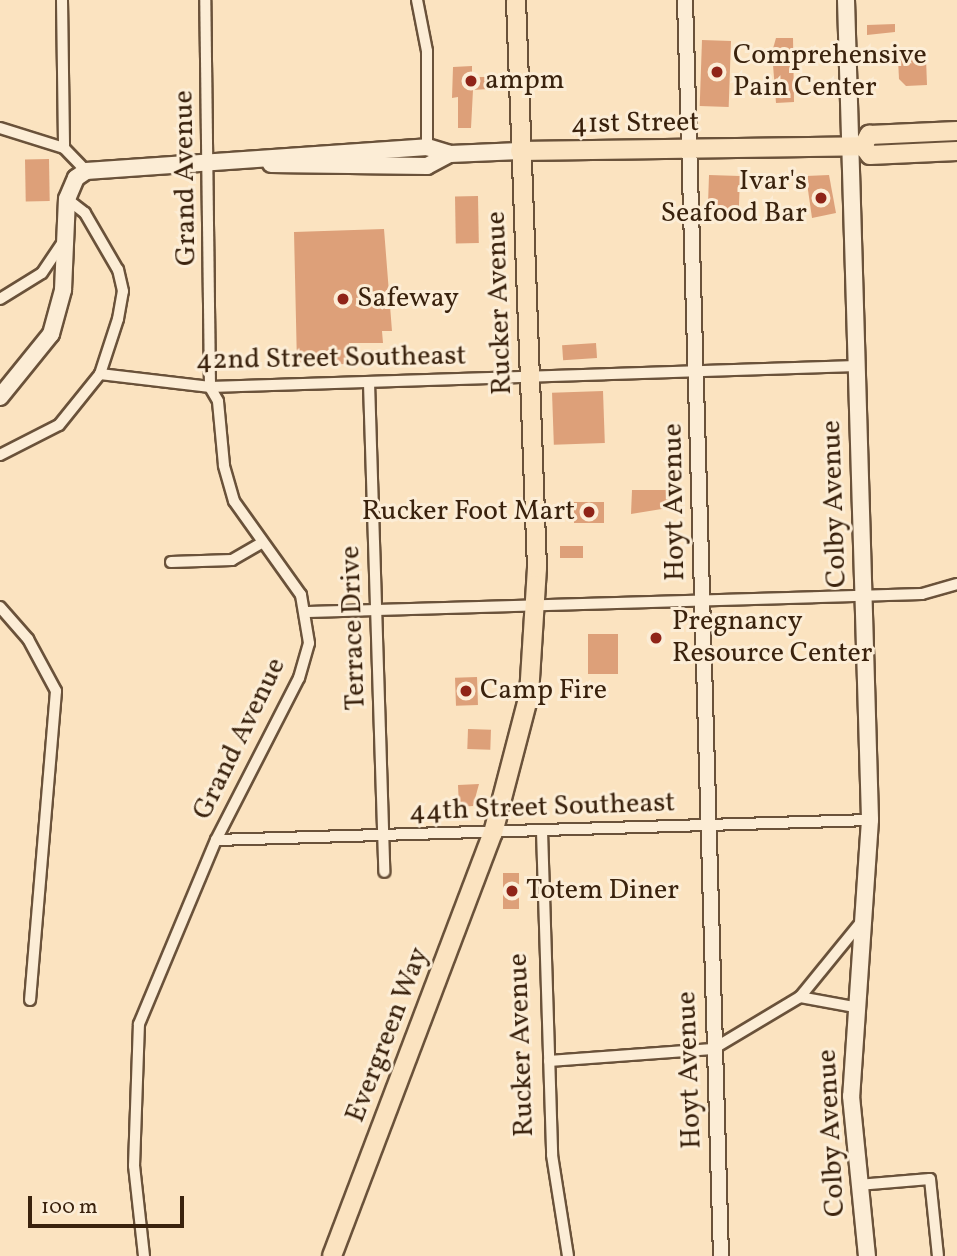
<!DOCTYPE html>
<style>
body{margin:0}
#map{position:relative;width:957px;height:1256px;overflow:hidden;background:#fbe3c0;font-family:Vollkorn,serif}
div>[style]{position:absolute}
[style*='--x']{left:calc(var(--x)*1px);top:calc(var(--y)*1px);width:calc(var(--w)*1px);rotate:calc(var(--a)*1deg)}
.building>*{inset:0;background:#dda079;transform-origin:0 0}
.roads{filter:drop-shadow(2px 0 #6a523a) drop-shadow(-2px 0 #6a523a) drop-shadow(0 2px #6a523a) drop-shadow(0 -2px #6a523a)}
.minor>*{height:10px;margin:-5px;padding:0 5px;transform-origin:5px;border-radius:5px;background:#fcedd6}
.tertiary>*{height:14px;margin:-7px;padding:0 7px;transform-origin:7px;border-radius:7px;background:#fcedd6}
.secondary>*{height:16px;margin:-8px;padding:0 8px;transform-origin:8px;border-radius:8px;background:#fcedd6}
.primary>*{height:18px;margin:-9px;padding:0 9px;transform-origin:9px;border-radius:9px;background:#fbe3c0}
.dots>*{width:19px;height:19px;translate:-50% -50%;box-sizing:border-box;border:4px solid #fcedd6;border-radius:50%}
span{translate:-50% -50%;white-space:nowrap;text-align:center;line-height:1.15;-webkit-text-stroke:6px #fcedd6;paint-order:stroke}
.poi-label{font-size:28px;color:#3a220d}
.left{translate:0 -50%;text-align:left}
.right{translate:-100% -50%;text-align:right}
.street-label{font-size:28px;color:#3a220d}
.scale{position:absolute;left:28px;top:1196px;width:156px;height:32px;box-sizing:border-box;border:4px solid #3a220d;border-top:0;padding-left:9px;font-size:21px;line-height:24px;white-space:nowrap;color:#3a220d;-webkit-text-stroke:5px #fcedd6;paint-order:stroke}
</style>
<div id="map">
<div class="building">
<div style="clip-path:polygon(895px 24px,895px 32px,867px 35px,867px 25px)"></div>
<div style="clip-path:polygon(776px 38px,793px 38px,794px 102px,776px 103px,772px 52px)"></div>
<div style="left:702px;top:40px;width:29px;height:66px;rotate:2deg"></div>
<div style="clip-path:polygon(926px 58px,927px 85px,906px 86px,899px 79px,898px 59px)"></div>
<div style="clip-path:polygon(472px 66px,472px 77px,487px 77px,488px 89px,473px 90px,471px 128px,458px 128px,458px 97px,452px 98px,453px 67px)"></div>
<div style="left:49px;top:159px;width:42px;height:24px;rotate:89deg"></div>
<div style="clip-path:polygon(829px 175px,836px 213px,812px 218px,806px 176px)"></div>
<div style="left:740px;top:176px;width:34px;height:31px;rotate:92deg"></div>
<div style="left:478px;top:196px;width:47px;height:23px;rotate:89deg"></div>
<div style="clip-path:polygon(384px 229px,392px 331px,382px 331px,383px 343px,349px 343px,349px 364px,297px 365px,294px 232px)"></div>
<div style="left:596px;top:343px;width:15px;height:34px;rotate:86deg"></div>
<div style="left:603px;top:391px;width:52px;height:51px;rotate:88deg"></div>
<div style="clip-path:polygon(632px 490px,674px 490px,674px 507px,631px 514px)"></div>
<div style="left:574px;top:502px;width:30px;height:21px"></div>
<div style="left:560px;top:546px;width:23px;height:12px"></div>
<div style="left:588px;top:634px;width:30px;height:40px"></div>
<div style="left:477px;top:677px;width:28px;height:22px;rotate:88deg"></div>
<div style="left:468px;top:729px;width:23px;height:20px;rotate:2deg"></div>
<div style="clip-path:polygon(479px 784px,473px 806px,459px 807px,458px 785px)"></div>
<div style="left:503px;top:873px;width:16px;height:36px"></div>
</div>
<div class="roads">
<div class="minor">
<div style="--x:62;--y:0;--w:148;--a:89.2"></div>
<div style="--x:417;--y:0;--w:52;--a:78.9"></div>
<div style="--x:427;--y:51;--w:96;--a:90"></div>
<div style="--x:0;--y:128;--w:67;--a:17.4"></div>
<div style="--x:64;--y:148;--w:32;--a:46"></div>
<div style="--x:0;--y:299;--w:49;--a:-31.8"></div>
<div style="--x:42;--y:273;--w:37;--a:-56"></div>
<div style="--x:100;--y:374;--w:111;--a:6.7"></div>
<div style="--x:210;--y:387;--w:647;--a:-1.86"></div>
<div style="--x:369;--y:383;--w:489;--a:88.2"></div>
<div style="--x:0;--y:455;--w:66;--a:-27"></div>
<div style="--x:59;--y:425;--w:65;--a:-51.2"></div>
<div style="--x:100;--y:374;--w:58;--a:-71.9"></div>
<div style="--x:118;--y:319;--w:28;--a:-80"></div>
<div style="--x:123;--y:291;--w:22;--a:-103"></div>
<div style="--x:118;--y:270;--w:66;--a:-120.1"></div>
<div style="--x:85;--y:213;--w:23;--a:-142"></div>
<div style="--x:171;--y:562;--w:61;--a:-1.9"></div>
<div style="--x:232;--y:560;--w:34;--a:-30"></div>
<div style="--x:0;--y:607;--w:43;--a:48.8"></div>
<div style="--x:28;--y:639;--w:59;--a:61.7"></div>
<div style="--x:56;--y:691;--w:310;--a:94.8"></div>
<div style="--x:308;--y:612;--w:614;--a:-1.68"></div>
<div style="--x:922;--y:594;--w:36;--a:-16"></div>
<div style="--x:542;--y:831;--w:324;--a:88.2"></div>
<div style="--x:552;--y:1155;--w:102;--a:81"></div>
<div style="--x:216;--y:840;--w:654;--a:-1.75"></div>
<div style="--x:800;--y:997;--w:55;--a:10.5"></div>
<div style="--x:549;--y:1061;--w:164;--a:-4.2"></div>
<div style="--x:713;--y:1049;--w:101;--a:-30.9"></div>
<div style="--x:800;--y:997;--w:98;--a:-50.8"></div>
<div style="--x:858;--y:1185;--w:72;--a:-4.8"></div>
<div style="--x:930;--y:1179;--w:77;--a:84.1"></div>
<div style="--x:144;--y:1256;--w:91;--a:-96.3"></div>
<div style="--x:134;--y:1166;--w:142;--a:-88"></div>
<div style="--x:139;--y:1024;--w:199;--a:-67.3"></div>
<div style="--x:216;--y:840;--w:182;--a:-62.9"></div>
<div style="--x:299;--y:678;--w:36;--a:-74"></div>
<div style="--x:309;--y:643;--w:49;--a:-99.5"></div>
<div style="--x:301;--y:595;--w:115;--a:-125.5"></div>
<div style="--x:234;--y:501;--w:37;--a:-106"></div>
<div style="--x:224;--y:465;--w:64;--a:-95.4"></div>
<div style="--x:218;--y:401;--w:16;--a:-120"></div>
<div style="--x:210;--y:387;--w:387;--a:-90.7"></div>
</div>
<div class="tertiary">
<div style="--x:685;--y:0;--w:1257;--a:88.36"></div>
</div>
<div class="secondary">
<div style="--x:846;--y:0;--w:820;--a:88.32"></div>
<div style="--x:870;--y:820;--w:277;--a:93.9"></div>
<div style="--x:851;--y:1096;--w:161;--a:84.3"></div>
<div style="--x:271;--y:164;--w:156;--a:0.7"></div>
<div style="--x:427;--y:166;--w:26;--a:-28"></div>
<div style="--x:0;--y:397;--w:81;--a:-51"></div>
<div style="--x:51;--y:334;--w:46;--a:-74.7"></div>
<div style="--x:63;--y:290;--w:91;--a:-87.5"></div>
<div style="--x:67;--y:199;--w:23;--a:-67"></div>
<div style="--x:76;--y:178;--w:12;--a:-35"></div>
<div style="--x:86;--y:171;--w:342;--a:-4"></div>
<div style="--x:427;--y:147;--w:24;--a:17"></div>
<div style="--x:450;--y:154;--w:70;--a:-2.5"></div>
</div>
<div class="primary">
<div style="--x:863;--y:146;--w:13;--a:-61"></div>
<div style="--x:869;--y:135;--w:88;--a:-2.6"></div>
<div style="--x:863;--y:146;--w:11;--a:52"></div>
<div style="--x:870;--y:155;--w:87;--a:-2.6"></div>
<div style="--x:520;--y:151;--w:343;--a:-0.8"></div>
<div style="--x:332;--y:1256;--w:453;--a:-69.2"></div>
<div style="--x:493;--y:833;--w:143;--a:-75.4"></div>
<div style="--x:529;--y:695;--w:127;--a:-86.4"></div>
<div style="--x:537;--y:568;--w:568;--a:-92.12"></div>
</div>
</div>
<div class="dots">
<div style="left:717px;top:72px;background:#8f2418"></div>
<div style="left:471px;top:81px;background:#8f2418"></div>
<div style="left:821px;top:198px;background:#8f2418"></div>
<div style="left:343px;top:299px;background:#8f2418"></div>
<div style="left:589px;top:512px;background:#8f2418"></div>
<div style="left:656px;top:638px;background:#8f2418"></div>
<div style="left:466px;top:691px;background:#8f2418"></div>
<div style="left:512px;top:891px;background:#8f2418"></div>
</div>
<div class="poi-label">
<span class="left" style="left:733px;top:72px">Comprehensive<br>Pain Center</span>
<span class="left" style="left:485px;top:81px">ampm</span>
<span class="right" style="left:807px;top:198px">Ivar's<br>Seafood Bar</span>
<span class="left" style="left:357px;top:299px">Safeway</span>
<span class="right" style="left:575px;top:512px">Rucker Foot Mart</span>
<span class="left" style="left:672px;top:638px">Pregnancy<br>Resource Center</span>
<span class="left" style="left:480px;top:691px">Camp Fire</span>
<span class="left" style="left:526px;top:891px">Totem Diner</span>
</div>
<div class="street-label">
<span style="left:635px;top:124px;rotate:-1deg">41st Street</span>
<span style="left:186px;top:178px;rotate:-91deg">Grand Avenue</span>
<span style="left:500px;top:303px;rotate:-92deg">Rucker Avenue</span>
<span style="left:331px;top:359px;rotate:-1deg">42nd Street Southeast</span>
<span style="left:675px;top:502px;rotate:-91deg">Hoyt Avenue</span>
<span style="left:835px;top:504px;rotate:-92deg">Colby Avenue</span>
<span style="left:354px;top:628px;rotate:-92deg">Terrace Drive</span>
<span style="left:240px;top:739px;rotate:-64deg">Grand Avenue</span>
<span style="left:542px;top:808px;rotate:-2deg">44th Street Southeast</span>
<span style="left:388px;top:1035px;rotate:-69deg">Evergreen Way</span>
<span style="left:522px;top:1045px;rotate:-92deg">Rucker Avenue</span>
<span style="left:690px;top:1070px;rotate:-92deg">Hoyt Avenue</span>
<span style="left:832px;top:1133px;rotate:-93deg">Colby Avenue</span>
</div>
<div class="scale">100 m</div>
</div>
